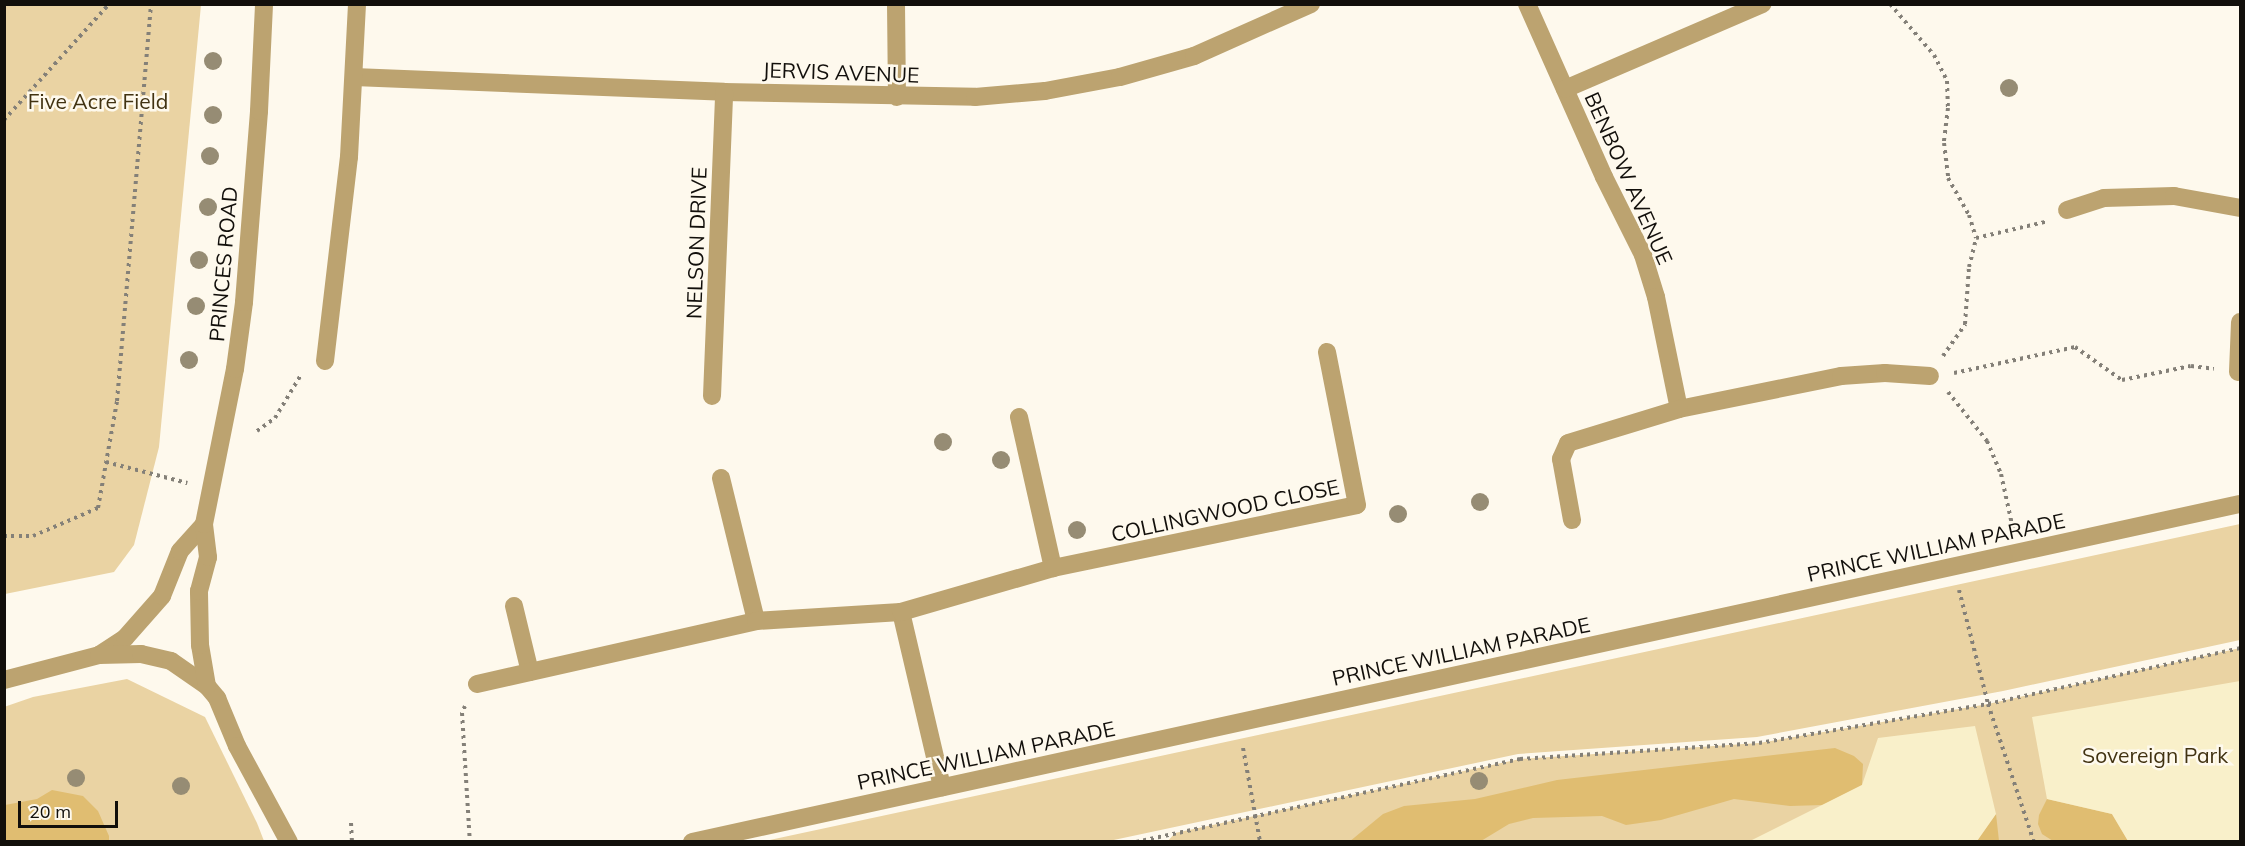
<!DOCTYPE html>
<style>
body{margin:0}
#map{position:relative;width:2245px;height:846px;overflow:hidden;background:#fef9ed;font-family:Mulish,sans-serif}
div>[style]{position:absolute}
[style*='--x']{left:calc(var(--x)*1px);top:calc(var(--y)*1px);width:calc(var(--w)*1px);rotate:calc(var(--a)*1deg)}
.green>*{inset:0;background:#ead3a3}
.forest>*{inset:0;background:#e0bd71}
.sand>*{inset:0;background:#f9f0ca}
.path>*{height:4px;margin-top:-2px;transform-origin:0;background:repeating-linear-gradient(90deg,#848078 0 3px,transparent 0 7.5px)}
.minor>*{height:18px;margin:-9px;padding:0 9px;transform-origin:9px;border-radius:9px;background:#bca370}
.trees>*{width:18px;height:18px;margin:-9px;border-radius:50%;background:#968c74}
span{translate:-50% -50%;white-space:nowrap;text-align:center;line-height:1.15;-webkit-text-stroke:5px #fef9ed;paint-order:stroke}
.street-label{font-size:21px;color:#120f0b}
.park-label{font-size:21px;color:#413211}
.frame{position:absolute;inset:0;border:6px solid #120f0b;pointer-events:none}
.scale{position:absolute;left:18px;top:801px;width:100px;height:27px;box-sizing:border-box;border:3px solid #120f0b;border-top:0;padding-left:8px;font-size:18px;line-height:21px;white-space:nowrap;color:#120f0b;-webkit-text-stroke:4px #fef9ed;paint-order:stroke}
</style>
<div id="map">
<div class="green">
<div style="clip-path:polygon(5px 4px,201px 5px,159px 447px,134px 545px,114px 572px,5px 594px)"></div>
<div style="clip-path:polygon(2240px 524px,2240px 640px,2003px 691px,1757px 737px,1518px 754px,1109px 841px,765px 841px)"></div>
<div style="clip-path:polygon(2240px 648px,2240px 841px,1167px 842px,1175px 833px,1520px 759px,1759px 743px,1988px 704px)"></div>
<div style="clip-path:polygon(127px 679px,205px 717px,257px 823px,264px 841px,5px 841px,4px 707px,33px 697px)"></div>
</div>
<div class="forest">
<div style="clip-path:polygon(1835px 748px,1854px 756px,1863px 764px,1862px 785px,1823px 805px,1790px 806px,1734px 799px,1661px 820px,1626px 825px,1602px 816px,1533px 818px,1509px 824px,1481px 841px,1349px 842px,1383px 814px,1404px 806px,1475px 799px,1557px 780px)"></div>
<div style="clip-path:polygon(52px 790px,83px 796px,98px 811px,109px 836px,109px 841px,5px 841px,5px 805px,37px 799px)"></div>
<div style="clip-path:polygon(2047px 799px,2112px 814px,2128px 841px,2053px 841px,2042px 834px,2038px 824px,2039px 815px)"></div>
<div style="clip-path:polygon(1996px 814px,1999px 841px,1977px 841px)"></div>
</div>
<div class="sand">
<div style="clip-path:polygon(2240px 681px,2240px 841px,2128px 841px,2112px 814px,2047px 799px,2032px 717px)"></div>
<div style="clip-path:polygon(1975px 726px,1996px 814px,1977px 841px,1750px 841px,1862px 785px,1878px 738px)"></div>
</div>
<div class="path">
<div style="--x:1890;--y:4;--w:67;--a:49.2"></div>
<div style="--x:1934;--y:55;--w:29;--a:63"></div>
<div style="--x:1947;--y:81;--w:27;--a:88"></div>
<div style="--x:1948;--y:108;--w:35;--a:97"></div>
<div style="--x:1944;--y:143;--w:35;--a:83"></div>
<div style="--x:1948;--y:178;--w:43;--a:60.4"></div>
<div style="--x:1969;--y:215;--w:24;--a:73"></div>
<div style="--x:4;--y:120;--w:156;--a:-47.8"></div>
<div style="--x:1943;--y:356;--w:39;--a:-55"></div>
<div style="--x:1965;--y:324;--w:57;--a:-86"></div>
<div style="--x:1969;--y:267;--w:30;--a:-76"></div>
<div style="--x:1976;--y:238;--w:71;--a:-13.1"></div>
<div style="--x:1954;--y:373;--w:124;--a:-12.1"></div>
<div style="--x:2075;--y:347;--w:57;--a:35.1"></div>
<div style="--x:2122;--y:380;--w:70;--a:-11.5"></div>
<div style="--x:2191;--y:366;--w:23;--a:7"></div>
<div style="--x:1948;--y:392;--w:63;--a:51.5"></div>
<div style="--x:1987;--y:441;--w:36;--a:67"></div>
<div style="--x:2001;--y:474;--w:56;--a:77.7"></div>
<div style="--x:257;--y:431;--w:22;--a:-36"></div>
<div style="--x:275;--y:418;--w:52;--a:-59"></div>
<div style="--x:106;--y:462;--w:84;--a:14.5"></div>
<div style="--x:4;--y:536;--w:29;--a:0"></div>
<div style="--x:33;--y:536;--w:71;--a:-23.3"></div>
<div style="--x:98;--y:508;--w:109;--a:-79.9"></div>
<div style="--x:117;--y:401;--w:398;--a:-85.1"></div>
<div style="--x:1959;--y:590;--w:118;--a:75.7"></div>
<div style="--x:1988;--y:704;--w:145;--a:71.6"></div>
<div style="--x:465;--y:706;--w:8;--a:113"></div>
<div style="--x:462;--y:713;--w:129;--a:86.5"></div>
<div style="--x:1243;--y:748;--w:96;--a:79.7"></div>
<div style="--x:351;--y:823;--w:19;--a:87"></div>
<div style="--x:1136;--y:842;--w:393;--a:-12.2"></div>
<div style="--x:1520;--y:759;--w:240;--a:-3.8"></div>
<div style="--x:1759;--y:743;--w:232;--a:-9.7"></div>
<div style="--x:1988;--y:704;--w:258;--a:-12.5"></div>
</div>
<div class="minor">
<div style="--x:896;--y:4;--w:93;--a:89.4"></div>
<div style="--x:1527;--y:4;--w:189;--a:66"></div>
<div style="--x:1604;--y:177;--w:87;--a:63.4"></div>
<div style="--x:1643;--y:255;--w:44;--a:72.8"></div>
<div style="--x:1656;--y:297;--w:114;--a:78.4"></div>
<div style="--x:1679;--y:409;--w:165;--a:-11.5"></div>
<div style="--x:1841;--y:376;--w:44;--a:-3.9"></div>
<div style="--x:1885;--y:373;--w:45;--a:3.8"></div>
<div style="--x:354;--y:77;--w:370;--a:2.3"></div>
<div style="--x:724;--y:92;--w:251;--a:1.1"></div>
<div style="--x:975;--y:97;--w:70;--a:-4.9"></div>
<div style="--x:1045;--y:91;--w:76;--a:-10.6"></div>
<div style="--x:1120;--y:77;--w:77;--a:-15.8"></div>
<div style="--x:1194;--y:56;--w:128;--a:-24"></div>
<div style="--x:1565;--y:89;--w:215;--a:-23.3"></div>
<div style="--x:2067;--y:210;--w:39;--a:-18"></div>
<div style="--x:2104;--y:198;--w:70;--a:-1.6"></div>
<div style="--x:2174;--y:196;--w:67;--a:10.3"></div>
<div style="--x:325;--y:361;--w:205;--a:-83.3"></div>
<div style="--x:349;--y:157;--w:153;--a:-87"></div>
<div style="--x:2238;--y:372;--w:50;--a:-87.7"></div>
<div style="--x:712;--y:396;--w:304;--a:-87.7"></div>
<div style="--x:1019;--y:417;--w:155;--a:77.3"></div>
<div style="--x:721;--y:478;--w:147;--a:76.2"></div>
<div style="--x:1572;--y:520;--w:62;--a:-100.2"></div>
<div style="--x:1561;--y:459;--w:17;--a:-66"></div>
<div style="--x:1568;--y:443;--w:116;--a:-17"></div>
<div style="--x:514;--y:606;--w:68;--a:76.4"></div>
<div style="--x:901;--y:612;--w:180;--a:76.8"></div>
<div style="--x:99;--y:655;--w:31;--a:-33"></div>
<div style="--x:125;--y:638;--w:56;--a:-48.6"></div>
<div style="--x:162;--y:596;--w:48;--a:-68.2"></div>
<div style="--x:180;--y:551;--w:36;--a:-48"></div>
<div style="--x:4;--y:680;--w:98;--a:-14.7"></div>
<div style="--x:99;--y:655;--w:42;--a:-1.4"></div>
<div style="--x:141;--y:654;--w:31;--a:13"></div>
<div style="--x:171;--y:661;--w:44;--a:34.8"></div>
<div style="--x:207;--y:686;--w:16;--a:50"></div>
<div style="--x:217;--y:698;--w:52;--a:67.4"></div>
<div style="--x:237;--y:746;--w:109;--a:61.6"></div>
<div style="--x:477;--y:684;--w:286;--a:-12.7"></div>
<div style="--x:756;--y:621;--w:145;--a:-3.6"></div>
<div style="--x:901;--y:612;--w:158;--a:-16.1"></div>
<div style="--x:1053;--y:568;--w:310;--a:-11.7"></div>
<div style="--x:1357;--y:505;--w:156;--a:-101.1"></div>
<div style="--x:207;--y:686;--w:42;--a:-99.7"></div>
<div style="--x:200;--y:645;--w:54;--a:-91.1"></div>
<div style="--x:199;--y:591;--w:35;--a:-75"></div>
<div style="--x:208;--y:557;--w:33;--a:-97"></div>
<div style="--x:204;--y:524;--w:158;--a:-78.7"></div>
<div style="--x:235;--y:369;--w:68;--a:-82.3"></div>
<div style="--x:244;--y:302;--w:192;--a:-85.5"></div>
<div style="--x:259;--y:111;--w:107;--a:-87.3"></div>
<div style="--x:692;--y:842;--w:1584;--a:-12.32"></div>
</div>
<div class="trees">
<div style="left:213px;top:61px"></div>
<div style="left:2009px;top:88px"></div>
<div style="left:213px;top:115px"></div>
<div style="left:210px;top:156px"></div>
<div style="left:208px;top:207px"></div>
<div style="left:199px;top:260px"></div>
<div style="left:196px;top:306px"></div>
<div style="left:189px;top:360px"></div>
<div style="left:943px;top:442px"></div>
<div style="left:1001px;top:460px"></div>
<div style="left:1480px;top:502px"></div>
<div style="left:1398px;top:514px"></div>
<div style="left:1077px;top:530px"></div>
<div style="left:76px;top:778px"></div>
<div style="left:1479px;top:781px"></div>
<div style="left:181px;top:786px"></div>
</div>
<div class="street-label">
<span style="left:841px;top:72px;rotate:2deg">JERVIS AVENUE</span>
<span style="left:1629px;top:178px;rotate:66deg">BENBOW AVENUE</span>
<span style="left:696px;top:243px;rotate:-88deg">NELSON DRIVE</span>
<span style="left:223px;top:264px;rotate:-85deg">PRINCES ROAD</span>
<span style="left:1225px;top:510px;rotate:-12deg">COLLINGWOOD CLOSE</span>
<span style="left:1936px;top:547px;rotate:-12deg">PRINCE WILLIAM PARADE</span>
<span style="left:1461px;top:651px;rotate:-12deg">PRINCE WILLIAM PARADE</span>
<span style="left:986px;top:755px;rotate:-12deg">PRINCE WILLIAM PARADE</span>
</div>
<div class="park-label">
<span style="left:98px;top:101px">Five Acre Field</span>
<span style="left:2155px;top:755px">Sovereign Park</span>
</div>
<div class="frame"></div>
<div class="scale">20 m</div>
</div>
